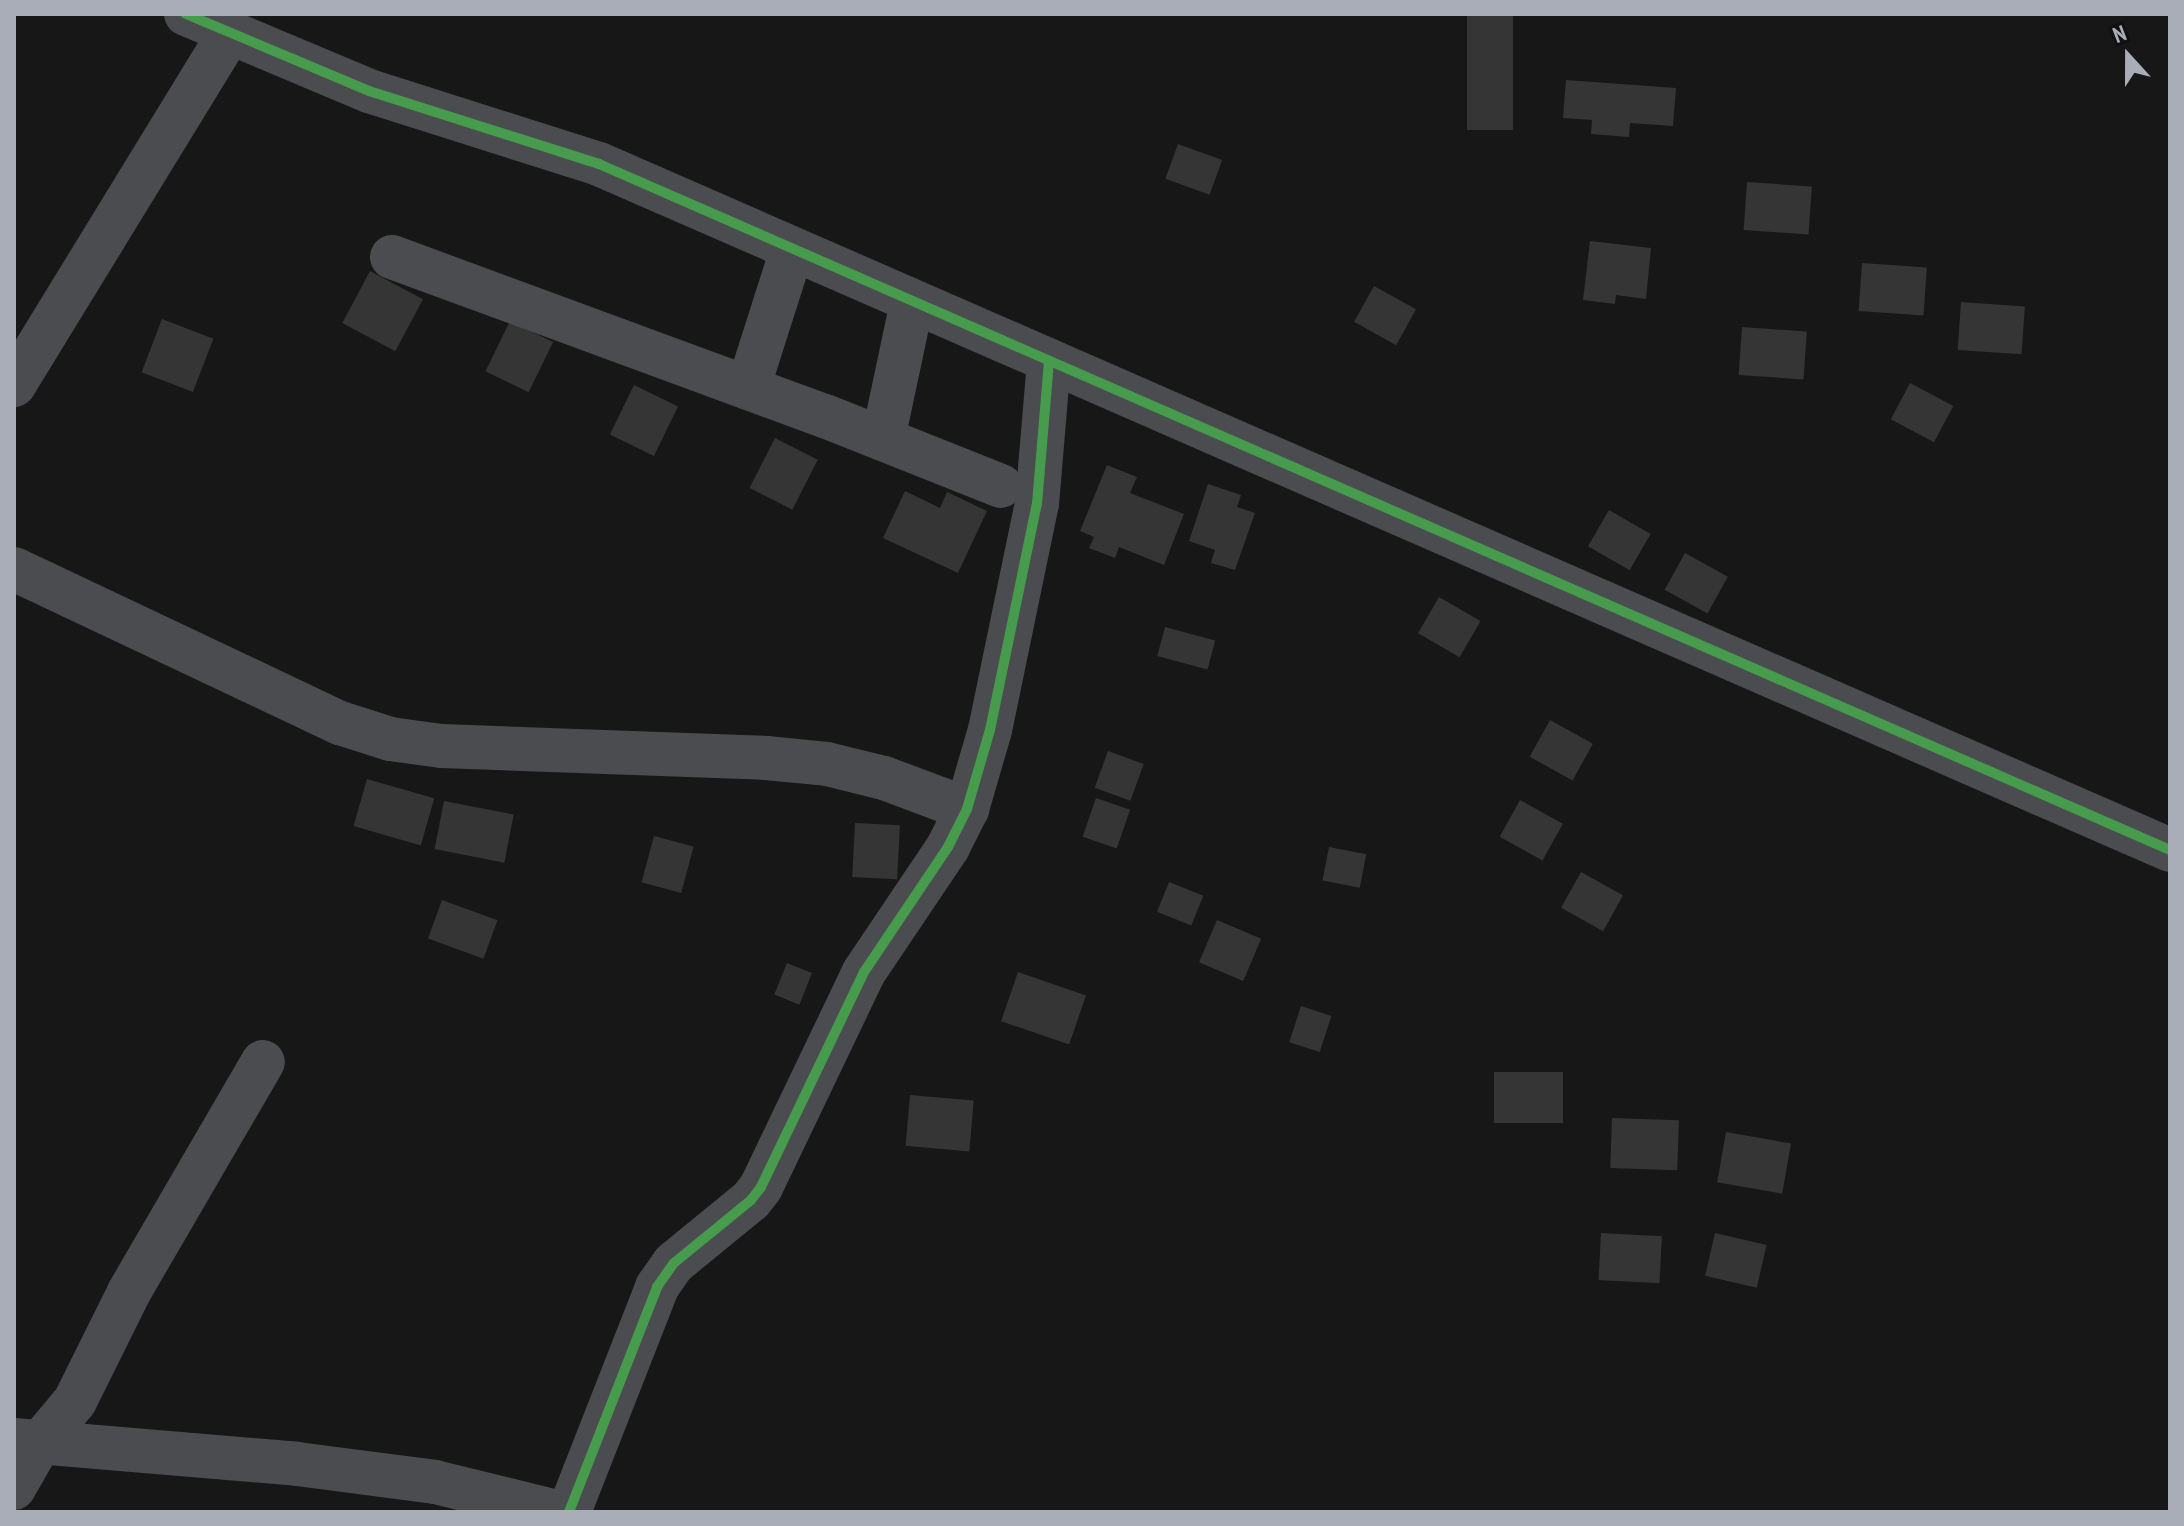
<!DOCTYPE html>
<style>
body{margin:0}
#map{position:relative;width:2184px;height:1526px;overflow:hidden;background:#171717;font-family:"PT Sans Narrow",sans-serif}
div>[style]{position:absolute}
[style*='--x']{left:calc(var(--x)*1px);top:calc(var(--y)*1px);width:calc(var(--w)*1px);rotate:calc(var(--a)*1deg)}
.building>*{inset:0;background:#353536;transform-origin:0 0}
.minor>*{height:44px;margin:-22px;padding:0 22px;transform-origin:22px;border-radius:22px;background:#4b4c50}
.cycleway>*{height:10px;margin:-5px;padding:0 5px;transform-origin:5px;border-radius:5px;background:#469c4c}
span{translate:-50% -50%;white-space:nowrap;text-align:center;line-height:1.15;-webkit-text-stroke:7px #111113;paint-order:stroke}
.frame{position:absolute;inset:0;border:16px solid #a8adb8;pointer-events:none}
.north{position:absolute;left:2088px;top:16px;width:80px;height:80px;-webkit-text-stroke:6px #111113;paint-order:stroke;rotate:339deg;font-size:22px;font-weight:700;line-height:32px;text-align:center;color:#a8adb8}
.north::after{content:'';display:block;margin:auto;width:28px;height:36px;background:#a8adb8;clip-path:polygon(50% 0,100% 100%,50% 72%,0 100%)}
</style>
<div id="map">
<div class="building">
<div style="left:1467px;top:14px;width:46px;height:116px"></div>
<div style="clip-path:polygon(1566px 80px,1676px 88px,1673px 126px,1630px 123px,1629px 137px,1591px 134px,1592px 120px,1563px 118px)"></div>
<div style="left:1178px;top:144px;width:47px;height:37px;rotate:20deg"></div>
<div style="left:1747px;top:182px;width:65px;height:48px;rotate:4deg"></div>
<div style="clip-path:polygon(1590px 241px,1651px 248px,1646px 299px,1616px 295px,1615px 304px,1583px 300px)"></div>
<div style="left:1862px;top:263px;width:65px;height:48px;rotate:4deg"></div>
<div style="left:370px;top:271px;width:60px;height:59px;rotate:28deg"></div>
<div style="left:1374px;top:286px;width:48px;height:41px;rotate:29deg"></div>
<div style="left:1961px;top:302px;width:64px;height:48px;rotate:4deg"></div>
<div style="left:162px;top:319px;width:55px;height:57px;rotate:21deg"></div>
<div style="left:510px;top:321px;width:48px;height:56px;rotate:26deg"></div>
<div style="left:1742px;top:327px;width:65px;height:48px;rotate:4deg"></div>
<div style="left:1910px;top:383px;width:49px;height:41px;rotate:28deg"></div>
<div style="left:634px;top:385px;width:49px;height:55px;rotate:26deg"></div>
<div style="left:775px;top:438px;width:48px;height:56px;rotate:27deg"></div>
<div style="clip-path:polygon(1107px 465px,1137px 477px,1130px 493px,1184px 514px,1164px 565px,1119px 547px,1115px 558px,1089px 548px,1094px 537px,1080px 531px)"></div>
<div style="clip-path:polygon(1208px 484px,1241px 495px,1237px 507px,1255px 513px,1235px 570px,1211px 563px,1215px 550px,1189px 541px)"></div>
<div style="clip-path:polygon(905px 491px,940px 508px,947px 492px,987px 511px,958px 573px,883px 538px)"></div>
<div style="left:1609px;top:510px;width:48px;height:42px;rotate:30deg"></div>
<div style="left:1685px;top:553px;width:49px;height:42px;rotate:29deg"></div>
<div style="left:1439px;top:597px;width:48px;height:42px;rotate:30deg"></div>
<div style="left:1165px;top:627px;width:52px;height:30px;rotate:15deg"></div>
<div style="left:1550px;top:720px;width:49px;height:42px;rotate:29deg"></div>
<div style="left:1108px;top:751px;width:38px;height:39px;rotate:20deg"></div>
<div style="left:367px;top:779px;width:70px;height:49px;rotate:16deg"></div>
<div style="left:1096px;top:798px;width:36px;height:41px;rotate:19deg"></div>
<div style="left:1520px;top:800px;width:49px;height:42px;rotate:29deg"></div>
<div style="left:444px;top:801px;width:71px;height:49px;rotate:11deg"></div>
<div style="left:855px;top:823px;width:45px;height:54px;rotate:3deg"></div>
<div style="left:654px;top:836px;width:41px;height:48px;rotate:15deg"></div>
<div style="left:1329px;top:847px;width:38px;height:34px;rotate:11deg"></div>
<div style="left:1581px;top:872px;width:48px;height:41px;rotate:29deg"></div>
<div style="left:1169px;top:882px;width:37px;height:32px;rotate:22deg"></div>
<div style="left:442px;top:900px;width:59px;height:41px;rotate:20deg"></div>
<div style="left:1217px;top:920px;width:48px;height:46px;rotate:23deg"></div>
<div style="left:787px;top:963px;width:27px;height:34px;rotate:22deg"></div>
<div style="left:1018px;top:972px;width:72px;height:52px;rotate:19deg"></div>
<div style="left:1301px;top:1006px;width:32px;height:38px;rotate:18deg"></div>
<div style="left:1494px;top:1072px;width:69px;height:51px"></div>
<div style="left:910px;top:1095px;width:64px;height:51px;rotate:5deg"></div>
<div style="left:1612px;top:1118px;width:67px;height:50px;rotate:2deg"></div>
<div style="left:1726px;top:1132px;width:66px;height:51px;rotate:10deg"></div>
<div style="left:1601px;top:1233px;width:61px;height:47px;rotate:3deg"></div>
<div style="left:1715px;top:1233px;width:53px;height:44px;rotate:13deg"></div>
</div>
<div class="minor">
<div style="--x:186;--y:14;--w:199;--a:22.8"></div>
<div style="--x:369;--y:91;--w:241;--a:17.6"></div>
<div style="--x:599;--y:164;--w:1714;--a:23.59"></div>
<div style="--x:392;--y:257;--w:461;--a:20.2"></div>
<div style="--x:825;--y:416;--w:189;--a:21.7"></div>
<div style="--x:14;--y:385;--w:414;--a:-58.5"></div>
<div style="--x:748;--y:388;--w:145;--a:-72.3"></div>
<div style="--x:883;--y:439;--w:140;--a:-78"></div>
<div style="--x:14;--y:569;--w:361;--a:25.3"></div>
<div style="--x:340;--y:723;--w:52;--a:17.7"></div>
<div style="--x:390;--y:739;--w:52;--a:7.7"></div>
<div style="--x:442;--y:746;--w:324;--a:2.1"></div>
<div style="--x:766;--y:758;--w:61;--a:5.6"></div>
<div style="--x:827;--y:764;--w:59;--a:13.8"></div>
<div style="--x:884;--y:778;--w:89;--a:20.5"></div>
<div style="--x:14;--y:1440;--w:284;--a:4.8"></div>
<div style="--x:297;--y:1464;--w:139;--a:7.4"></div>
<div style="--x:435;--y:1482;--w:126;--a:13.8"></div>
<div style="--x:14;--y:1488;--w:51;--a:-60.4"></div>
<div style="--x:39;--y:1444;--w:56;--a:-50.1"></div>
<div style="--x:75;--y:1401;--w:122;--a:-63.6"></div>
<div style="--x:129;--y:1292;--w:266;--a:-59.8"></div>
<div style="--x:569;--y:1512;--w:242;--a:-68.6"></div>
<div style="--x:657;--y:1287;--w:29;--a:-55"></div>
<div style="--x:674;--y:1263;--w:99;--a:-39.3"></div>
<div style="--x:751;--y:1200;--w:16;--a:-52"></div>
<div style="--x:761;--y:1187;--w:238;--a:-64.4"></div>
<div style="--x:864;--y:972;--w:151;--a:-56.1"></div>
<div style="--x:948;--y:847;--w:42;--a:-63.4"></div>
<div style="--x:967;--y:809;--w:82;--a:-73.8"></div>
<div style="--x:990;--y:730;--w:231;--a:-78.3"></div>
<div style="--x:1037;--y:504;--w:144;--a:-85.2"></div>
</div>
<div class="cycleway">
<div style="--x:186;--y:14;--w:199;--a:22.8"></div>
<div style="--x:369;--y:91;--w:241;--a:17.6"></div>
<div style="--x:599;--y:164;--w:1714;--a:23.59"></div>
<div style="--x:569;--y:1512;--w:242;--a:-68.6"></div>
<div style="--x:657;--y:1287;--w:29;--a:-55"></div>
<div style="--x:674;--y:1263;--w:99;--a:-39.3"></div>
<div style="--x:751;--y:1200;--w:16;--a:-52"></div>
<div style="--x:761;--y:1187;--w:238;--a:-64.4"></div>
<div style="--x:864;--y:972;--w:151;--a:-56.1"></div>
<div style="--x:948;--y:847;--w:42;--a:-63.4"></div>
<div style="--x:967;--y:809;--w:82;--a:-73.8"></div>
<div style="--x:990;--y:730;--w:231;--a:-78.3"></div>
<div style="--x:1037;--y:504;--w:144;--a:-85.2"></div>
</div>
<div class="frame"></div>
<div class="north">N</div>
</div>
